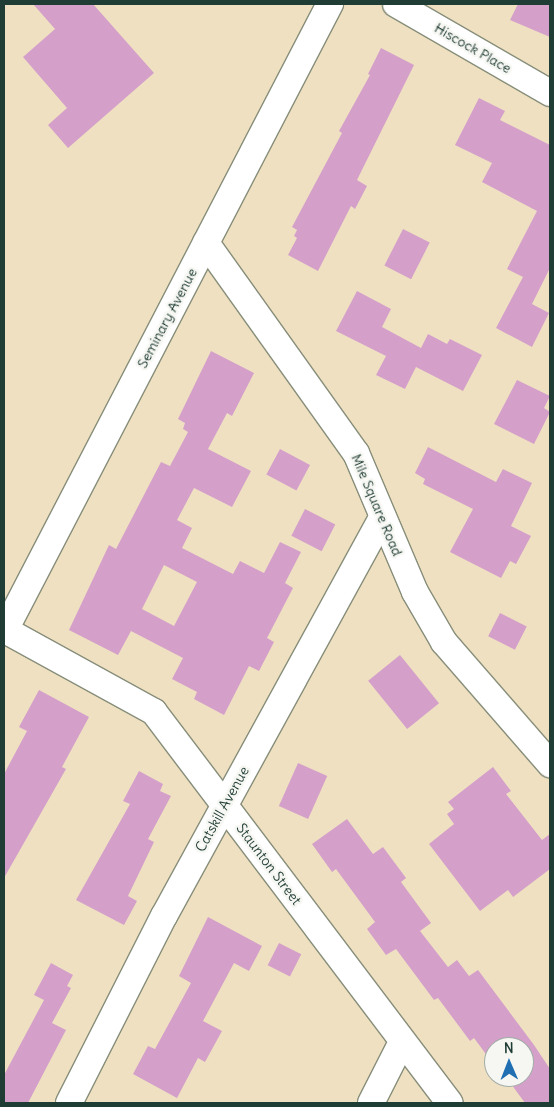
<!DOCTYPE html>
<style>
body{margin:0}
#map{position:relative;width:554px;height:1107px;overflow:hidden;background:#efe0c1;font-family:Delius,sans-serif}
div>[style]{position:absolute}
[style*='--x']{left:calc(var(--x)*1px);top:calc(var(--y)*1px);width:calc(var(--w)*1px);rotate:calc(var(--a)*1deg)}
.building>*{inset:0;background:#d4a0ca;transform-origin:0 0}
.roads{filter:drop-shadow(1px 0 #878e7a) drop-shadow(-1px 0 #878e7a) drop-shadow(0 1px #878e7a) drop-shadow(0 -1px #878e7a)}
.minor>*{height:26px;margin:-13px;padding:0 13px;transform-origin:13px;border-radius:13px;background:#fff}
span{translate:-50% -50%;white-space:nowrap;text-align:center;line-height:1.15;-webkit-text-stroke:5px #f6f6f2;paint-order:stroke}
.street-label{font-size:14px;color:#1f3d34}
.frame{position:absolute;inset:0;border:5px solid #1f3d34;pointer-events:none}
.north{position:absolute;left:484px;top:1037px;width:50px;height:50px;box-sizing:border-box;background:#f6f6f2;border:1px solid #a0aca6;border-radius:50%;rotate:359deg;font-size:14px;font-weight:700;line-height:20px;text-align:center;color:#1f3d34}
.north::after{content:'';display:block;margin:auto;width:18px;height:22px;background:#1f6fb2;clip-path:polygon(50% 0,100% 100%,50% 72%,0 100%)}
</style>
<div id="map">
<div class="building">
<div style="clip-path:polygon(33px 4px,93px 4px,154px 73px,68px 148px,48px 125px,67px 108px,23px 57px,55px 29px)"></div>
<div style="clip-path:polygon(518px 4px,550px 4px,550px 37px,510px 20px)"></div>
<div style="clip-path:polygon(381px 48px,414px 65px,357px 180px,367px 186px,355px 209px,351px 206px,318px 271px,288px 255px,297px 238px,294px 236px,297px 230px,292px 227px,342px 133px,339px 131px,370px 75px,368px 74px)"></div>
<div style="clip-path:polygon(479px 98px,505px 111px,500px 120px,550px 145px,550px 268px,532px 304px,549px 313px,532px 347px,496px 328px,523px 277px,507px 269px,537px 211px,482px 182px,492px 163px,455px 145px)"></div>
<div style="left:403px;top:229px;width:30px;height:41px;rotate:27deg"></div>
<div style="clip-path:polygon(357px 291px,391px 309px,382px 327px,421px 348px,428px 334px,447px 344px,450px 339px,482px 355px,463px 391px,416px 367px,405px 389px,376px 375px,386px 356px,336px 331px)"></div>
<div style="clip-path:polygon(evenodd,211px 351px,254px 373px,232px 416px,227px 413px,208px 449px,251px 471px,232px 507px,194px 488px,177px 520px,192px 528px,182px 548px,233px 574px,240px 561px,264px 573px,280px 542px,301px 552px,285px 583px,293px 588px,267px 638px,274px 642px,259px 671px,249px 666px,224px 715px,194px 699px,197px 692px,172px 679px,183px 658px,131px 631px,118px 655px,69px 630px,109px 545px,116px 549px,161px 462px,170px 466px,188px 432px,183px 429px,185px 423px,178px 419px,211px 351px,164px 565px,197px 582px,174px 626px,142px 609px,164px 565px)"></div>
<div style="clip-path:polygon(517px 380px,550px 396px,544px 408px,550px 412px,534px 444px,494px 424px)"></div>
<div style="clip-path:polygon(428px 447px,496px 482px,503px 469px,532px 483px,511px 526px,531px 536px,516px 564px,510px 561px,501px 578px,450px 552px,473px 509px,423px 484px,425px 479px,415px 473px)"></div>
<div style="left:280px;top:449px;width:34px;height:29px;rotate:28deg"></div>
<div style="left:305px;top:509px;width:34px;height:30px;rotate:27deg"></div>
<div style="left:500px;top:613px;width:30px;height:26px;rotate:27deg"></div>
<div style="left:400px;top:655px;width:62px;height:41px;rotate:51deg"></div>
<div style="clip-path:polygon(39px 690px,89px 717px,62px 767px,66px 769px,4px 878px,4px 774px,27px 731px,19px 727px)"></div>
<div style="left:298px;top:763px;width:32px;height:47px;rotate:24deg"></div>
<div style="clip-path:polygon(493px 767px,511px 791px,506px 794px,542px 840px,550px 834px,550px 869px,513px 897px,508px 890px,480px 911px,429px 844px,454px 824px,447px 814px,454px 809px,448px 802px)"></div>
<div style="clip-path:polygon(139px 771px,163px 784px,160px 791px,171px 796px,148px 839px,154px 842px,128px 896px,137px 901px,124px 925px,76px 900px,130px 804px,123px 801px)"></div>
<div style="clip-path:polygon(347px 819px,373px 854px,383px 847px,406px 878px,401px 882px,431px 923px,420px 931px,448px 967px,457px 960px,469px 976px,478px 970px,534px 1045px,550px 1069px,550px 1103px,525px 1103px,506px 1077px,524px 1077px,524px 1047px,494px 1047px,494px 1065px,474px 1038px,470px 1041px,438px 998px,434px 1000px,396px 949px,386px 955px,367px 929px,375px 922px,336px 869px,332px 872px,312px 844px)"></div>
<div style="clip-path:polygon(208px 917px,262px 946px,249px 971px,234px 963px,203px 1021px,222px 1031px,205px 1062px,198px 1058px,177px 1098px,133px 1074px,148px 1046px,155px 1049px,191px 983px,179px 976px)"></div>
<div style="left:279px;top:943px;width:25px;height:25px;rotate:27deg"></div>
<div style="clip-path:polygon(51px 963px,73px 975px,67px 986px,71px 988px,52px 1023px,66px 1030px,28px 1103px,4px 1103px,4px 1075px,44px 1000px,34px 995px)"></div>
</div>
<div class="roads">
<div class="minor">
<div style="--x:396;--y:4;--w:178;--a:30"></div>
<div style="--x:206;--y:243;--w:258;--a:54.5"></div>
<div style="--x:356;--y:453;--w:151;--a:67"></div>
<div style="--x:415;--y:592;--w:58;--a:59.9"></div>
<div style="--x:444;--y:642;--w:162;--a:49"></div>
<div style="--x:5;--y:630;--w:170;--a:28.8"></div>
<div style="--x:154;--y:712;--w:490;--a:52.9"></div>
<div style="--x:4;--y:632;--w:708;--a:-62.57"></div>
<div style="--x:69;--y:1103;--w:210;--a:-63.1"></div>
<div style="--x:164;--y:916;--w:454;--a:-61.3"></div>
<div style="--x:371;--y:1103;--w:68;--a:-63.1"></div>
</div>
</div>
<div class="street-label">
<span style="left:473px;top:48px;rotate:30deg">Hiscock Place</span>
<span style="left:167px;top:318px;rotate:-62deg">Seminary Avenue</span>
<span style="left:377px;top:505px;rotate:67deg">Mile Square Road</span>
<span style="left:222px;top:809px;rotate:-61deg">Catskill Avenue</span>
<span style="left:269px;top:864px;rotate:53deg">Staunton Street</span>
</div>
<div class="frame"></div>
<div class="north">N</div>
</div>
